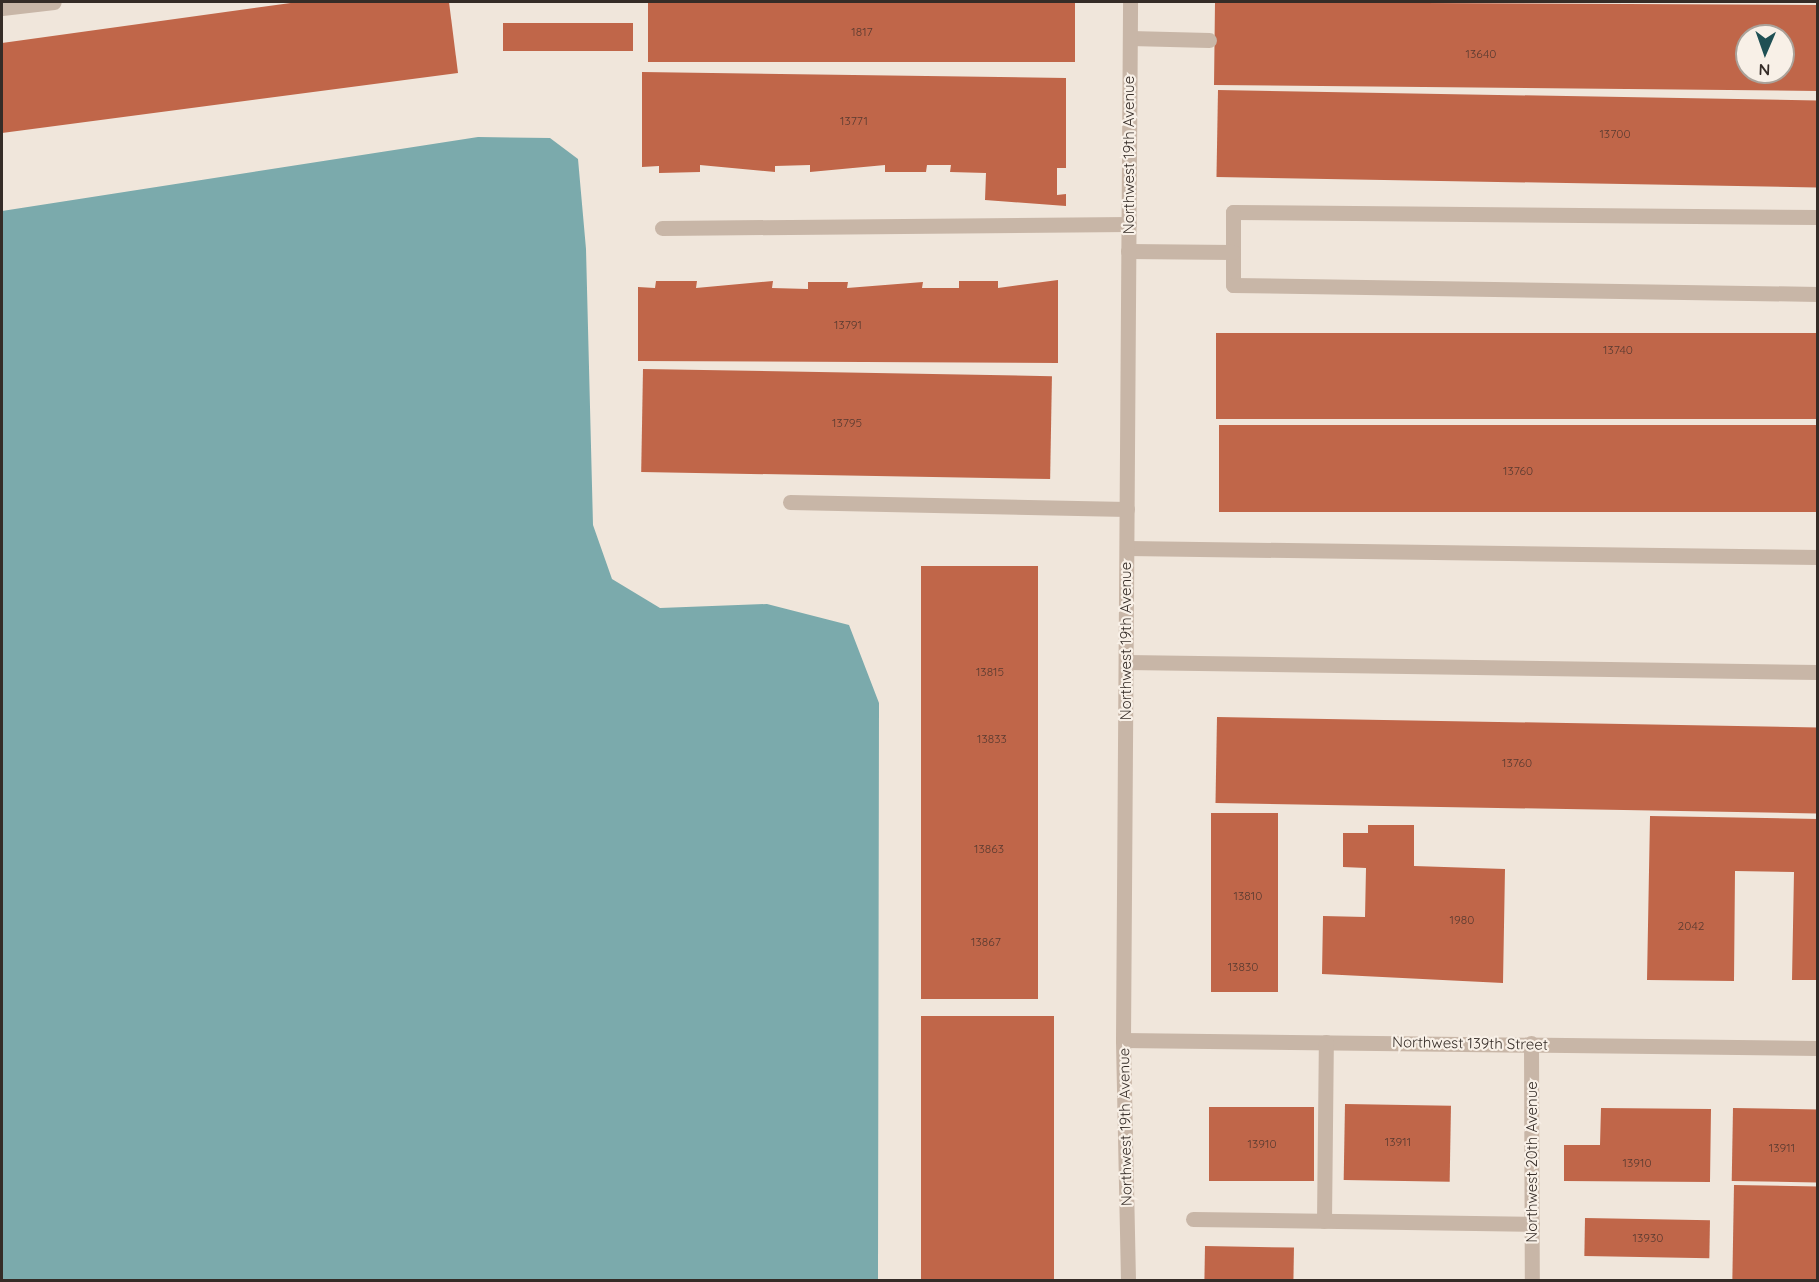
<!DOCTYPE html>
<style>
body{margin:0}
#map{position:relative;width:1819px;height:1282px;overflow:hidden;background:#f0e6db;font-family:Quicksand,sans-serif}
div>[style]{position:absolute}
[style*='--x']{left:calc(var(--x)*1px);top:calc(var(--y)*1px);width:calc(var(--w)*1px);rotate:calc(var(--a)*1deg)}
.water>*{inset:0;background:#7baaac}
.building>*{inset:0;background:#c06649;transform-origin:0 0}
.minor>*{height:15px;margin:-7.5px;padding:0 7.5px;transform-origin:7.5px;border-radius:7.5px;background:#c8b6a7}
span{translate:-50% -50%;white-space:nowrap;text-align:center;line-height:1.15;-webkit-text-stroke:4.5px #f8f0e7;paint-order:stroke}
.number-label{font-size:12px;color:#583a30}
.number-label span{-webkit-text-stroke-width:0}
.street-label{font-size:15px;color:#352c27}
.frame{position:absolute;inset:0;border:3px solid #352c27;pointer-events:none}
.north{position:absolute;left:1735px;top:24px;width:60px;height:60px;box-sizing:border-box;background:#f8f0e7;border:2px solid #aaa29a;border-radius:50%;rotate:182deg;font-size:16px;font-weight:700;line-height:24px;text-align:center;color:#352c27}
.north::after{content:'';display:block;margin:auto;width:21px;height:27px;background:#1f5054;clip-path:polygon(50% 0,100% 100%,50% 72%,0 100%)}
</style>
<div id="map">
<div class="water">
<div style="clip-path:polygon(478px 137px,550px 138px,578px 159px,586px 249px,593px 525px,612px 579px,660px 608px,767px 604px,849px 625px,879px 703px,878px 1280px,2px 1280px,2px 211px)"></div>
</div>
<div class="building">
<div style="clip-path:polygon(298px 2px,449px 2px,458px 73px,2px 133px,2px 43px)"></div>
<div style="left:648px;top:2px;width:427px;height:60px"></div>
<div style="clip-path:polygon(evenodd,1215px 2px,1818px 5px,1818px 91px,1214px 85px,1215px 2px,1747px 36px,1783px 36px,1783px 72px,1747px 72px,1747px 36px)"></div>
<div style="left:503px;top:23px;width:130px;height:28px"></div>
<div style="clip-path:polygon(642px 72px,1066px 78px,1066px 168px,1057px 168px,1057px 195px,1066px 194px,1066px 206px,985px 200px,986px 173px,950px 172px,951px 165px,927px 165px,926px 172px,885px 172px,885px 165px,810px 172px,810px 165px,775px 166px,775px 172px,700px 165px,700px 172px,659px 173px,659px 166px,642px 167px)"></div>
<div style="left:1218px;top:90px;width:600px;height:87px;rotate:1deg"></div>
<div style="clip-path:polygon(1058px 280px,1058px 363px,638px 361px,638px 287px,655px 288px,656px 281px,697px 281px,696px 288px,773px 281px,772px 288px,808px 289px,808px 282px,848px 282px,847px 288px,923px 282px,922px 288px,959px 288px,959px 281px,998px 281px,998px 288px)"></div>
<div style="left:1216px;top:333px;width:602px;height:86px"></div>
<div style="left:643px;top:369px;width:409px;height:103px;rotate:1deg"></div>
<div style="left:1219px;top:425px;width:599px;height:87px"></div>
<div style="left:921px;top:566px;width:117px;height:433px"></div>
<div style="left:1217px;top:717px;width:601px;height:86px;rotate:1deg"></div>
<div style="left:1211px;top:813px;width:67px;height:179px"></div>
<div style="clip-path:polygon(1650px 816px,1818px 819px,1818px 980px,1792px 980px,1794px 872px,1735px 871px,1734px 981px,1647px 980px)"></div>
<div style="clip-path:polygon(1368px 825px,1414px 825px,1414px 866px,1505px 869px,1503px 983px,1322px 974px,1323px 916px,1365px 917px,1366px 868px,1343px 867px,1343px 833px,1368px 833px)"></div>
<div style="left:921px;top:1016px;width:133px;height:264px"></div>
<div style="left:1345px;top:1104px;width:106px;height:76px;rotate:1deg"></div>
<div style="left:1209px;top:1107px;width:105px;height:74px"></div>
<div style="clip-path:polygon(1601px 1108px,1711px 1109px,1710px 1182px,1564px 1181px,1564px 1145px,1600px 1145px)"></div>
<div style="left:1733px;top:1108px;width:85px;height:73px;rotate:1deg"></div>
<div style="left:1734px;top:1185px;width:84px;height:95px;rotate:1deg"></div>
<div style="left:1585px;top:1218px;width:125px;height:38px;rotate:1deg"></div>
<div style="left:1205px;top:1246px;width:89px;height:34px;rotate:1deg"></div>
</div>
<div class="minor">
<div style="--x:2;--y:8;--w:52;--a:-6.6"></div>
<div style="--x:1130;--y:38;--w:79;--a:1.5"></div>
<div style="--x:1818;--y:217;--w:585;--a:-179.51"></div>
<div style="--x:1233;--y:212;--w:73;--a:90"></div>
<div style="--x:1233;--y:285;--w:585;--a:0.88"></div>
<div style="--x:662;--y:228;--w:467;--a:-0.5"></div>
<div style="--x:1128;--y:251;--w:105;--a:0.5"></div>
<div style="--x:790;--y:502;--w:337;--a:1.2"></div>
<div style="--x:1127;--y:548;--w:691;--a:0.75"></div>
<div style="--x:1126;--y:662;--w:692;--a:0.83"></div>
<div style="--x:1123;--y:1040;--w:695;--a:0.66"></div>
<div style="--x:1531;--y:1043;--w:237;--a:89.8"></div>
<div style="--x:1193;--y:1219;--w:339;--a:0.8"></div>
<div style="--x:1324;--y:1221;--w:179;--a:-89.4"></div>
<div style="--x:1128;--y:1280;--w:240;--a:-91.2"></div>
<div style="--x:1123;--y:1040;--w:1038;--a:-89.61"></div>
</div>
<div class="number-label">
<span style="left:862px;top:32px">1817</span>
<span style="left:1481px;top:54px">13640</span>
<span style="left:854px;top:121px">13771</span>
<span style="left:1615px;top:134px">13700</span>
<span style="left:848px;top:325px">13791</span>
<span style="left:1618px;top:350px">13740</span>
<span style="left:847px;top:423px">13795</span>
<span style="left:1518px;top:471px">13760</span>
<span style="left:990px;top:672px">13815</span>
<span style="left:992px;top:739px">13833</span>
<span style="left:1517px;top:763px">13760</span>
<span style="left:989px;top:849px">13863</span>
<span style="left:1248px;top:896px">13810</span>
<span style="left:1462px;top:920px">1980</span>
<span style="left:1691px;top:926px">2042</span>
<span style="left:986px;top:942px">13867</span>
<span style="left:1243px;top:967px">13830</span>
<span style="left:1398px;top:1142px">13911</span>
<span style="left:1262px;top:1144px">13910</span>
<span style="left:1782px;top:1148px">13911</span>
<span style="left:1637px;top:1163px">13910</span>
<span style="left:1648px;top:1238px">13930</span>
</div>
<div class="street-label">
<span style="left:1129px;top:155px;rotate:-90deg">Northwest 19th Avenue</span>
<span style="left:1126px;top:641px;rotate:-90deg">Northwest 19th Avenue</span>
<span style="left:1470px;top:1043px;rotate:1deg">Northwest 139th Street</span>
<span style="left:1125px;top:1127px;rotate:-91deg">Northwest 19th Avenue</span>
<span style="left:1532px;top:1162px;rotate:-90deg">Northwest 20th Avenue</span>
</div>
<div class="frame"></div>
<div class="north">N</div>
</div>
